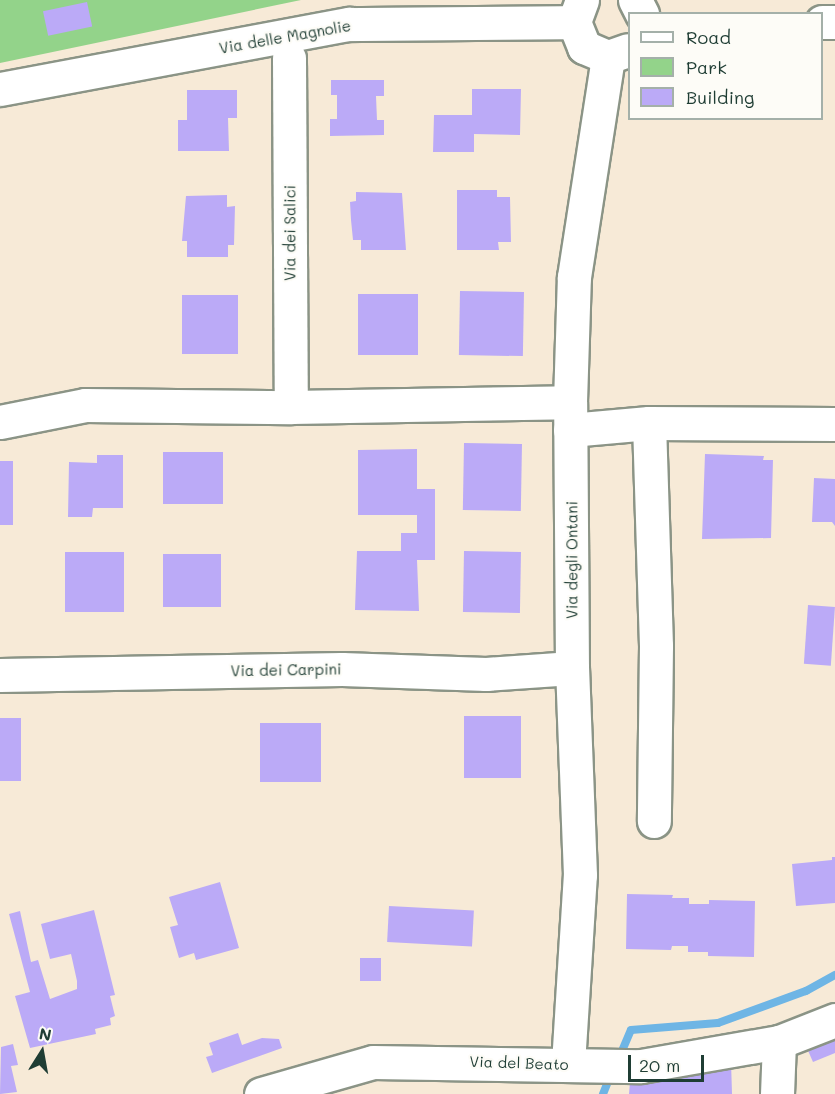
<!DOCTYPE html>
<style>
body{margin:0}
#map{position:relative;width:835px;height:1094px;overflow:hidden;background:#f7ead7;font-family:Mali,sans-serif}
div>[style]{position:absolute}
[style*='--x']{left:calc(var(--x)*1px);top:calc(var(--y)*1px);width:calc(var(--w)*1px);rotate:calc(var(--a)*1deg)}
.green>*{inset:0;background:#93d38a}
.stream>*{height:8px;margin:-4px;padding:0 4px;transform-origin:4px;border-radius:4px;background:#6eb5e5}
.building>*{inset:0;background:#bbaaf7;transform-origin:0 0}
.roads{filter:drop-shadow(2px 0 #8b9486) drop-shadow(-2px 0 #8b9486) drop-shadow(0 2px #8b9486) drop-shadow(0 -2px #8b9486)}
.minor>*{height:33px;margin:-16.5px;padding:0 16.5px;transform-origin:16.5px;border-radius:16.5px;background:#fff}
span{translate:-50% -50%;white-space:nowrap;text-align:center;line-height:1.15;-webkit-text-stroke:4.5px #fdfcf7;paint-order:stroke}
.street-label{font-size:15px;color:#1f3d34}
.legend{position:absolute;left:628px;top:12px;width:195px;height:108px;box-sizing:border-box;background:#fdfcf7;border:2px solid #a4b0a9;margin:0;padding:8px 10px;list-style:none;font-size:18px;color:#1f3d34}
.legend li{display:flex;align-items:center;gap:12px;height:30px}
.legend b{width:30px;border:2px solid #a4b0a9}
.north{position:absolute;left:12px;top:1022px;width:60px;height:60px;-webkit-text-stroke:4px #fdfcf7;paint-order:stroke;rotate:11deg;font-size:16px;font-weight:700;line-height:24px;text-align:center;color:#1f3d34}
.north::after{content:'';display:block;margin:auto;width:21px;height:27px;background:#1f3d34;clip-path:polygon(50% 0,100% 100%,50% 72%,0 100%)}
.scale{position:absolute;left:628px;top:1055px;width:76px;height:27px;box-sizing:border-box;border:3px solid #1f3d34;border-top:0;padding-left:8px;font-size:18px;line-height:21px;white-space:nowrap;color:#1f3d34;-webkit-text-stroke:4px #fdfcf7;paint-order:stroke}
</style>
<div id="map">
<div class="green">
<div style="clip-path:polygon(0 0,301px 0,0 63px)"></div>
</div>
<div class="stream">
<div style="--x:619;--y:1058;--w:30;--a:-67"></div>
<div style="--x:631;--y:1030;--w:87;--a:-4.6"></div>
<div style="--x:718;--y:1023;--w:94;--a:-20"></div>
<div style="--x:806;--y:991;--w:33;--a:-29"></div>
<div style="--x:603;--y:1094;--w:22;--a:-68"></div>
</div>
<div class="building">
<div style="left:87px;top:2px;width:25px;height:45px;rotate:78deg"></div>
<div style="clip-path:polygon(331px 80px,384px 80px,384px 96px,376px 96px,377px 120px,384px 120px,384px 135px,330px 136px,330px 119px,337px 119px,337px 95px,331px 95px)"></div>
<div style="clip-path:polygon(472px 89px,521px 89px,520px 135px,474px 134px,474px 152px,433px 152px,434px 115px,472px 115px)"></div>
<div style="clip-path:polygon(187px 90px,237px 90px,237px 118px,228px 118px,229px 151px,178px 151px,178px 120px,187px 120px)"></div>
<div style="clip-path:polygon(457px 190px,497px 190px,497px 197px,510px 197px,511px 242px,498px 242px,499px 250px,457px 250px)"></div>
<div style="clip-path:polygon(356px 192px,402px 193px,406px 250px,361px 250px,361px 240px,353px 240px,351px 220px,350px 202px,356px 201px)"></div>
<div style="clip-path:polygon(227px 195px,227px 207px,235px 206px,234px 245px,228px 245px,228px 257px,187px 257px,187px 241px,182px 241px,186px 196px)"></div>
<div style="left:460px;top:291px;width:64px;height:64px;rotate:1deg"></div>
<div style="left:358px;top:294px;width:60px;height:61px"></div>
<div style="left:182px;top:295px;width:56px;height:59px"></div>
<div style="left:464px;top:443px;width:58px;height:67px;rotate:1deg"></div>
<div style="clip-path:polygon(417px 449px,417px 489px,435px 489px,435px 560px,417px 560px,419px 611px,355px 610px,357px 551px,401px 551px,401px 533px,417px 533px,417px 515px,358px 515px,358px 450px)"></div>
<div style="left:163px;top:452px;width:60px;height:52px"></div>
<div style="clip-path:polygon(705px 454px,764px 456px,763px 460px,773px 460px,771px 538px,702px 539px)"></div>
<div style="clip-path:polygon(97px 455px,123px 455px,123px 508px,93px 508px,92px 517px,68px 517px,69px 462px,97px 463px)"></div>
<div style="left:0;top:461px;width:13px;height:64px"></div>
<div style="clip-path:polygon(814px 478px,835px 479px,835px 526px,832px 522px,812px 522px)"></div>
<div style="left:464px;top:551px;width:57px;height:61px;rotate:1deg"></div>
<div style="left:65px;top:552px;width:59px;height:60px"></div>
<div style="left:221px;top:554px;width:53px;height:58px;rotate:90deg"></div>
<div style="left:808px;top:605px;width:27px;height:59px;rotate:4deg"></div>
<div style="left:464px;top:716px;width:57px;height:62px"></div>
<div style="left:0;top:718px;width:21px;height:63px"></div>
<div style="left:260px;top:723px;width:61px;height:59px"></div>
<div style="clip-path:polygon(832px 857px,835px 857px,835px 903px,796px 906px,792px 864px,832px 860px)"></div>
<div style="clip-path:polygon(220px 882px,239px 948px,196px 960px,194px 953px,179px 958px,170px 927px,178px 925px,169px 897px)"></div>
<div style="clip-path:polygon(627px 894px,673px 895px,672px 898px,689px 898px,689px 904px,709px 904px,709px 900px,755px 901px,754px 957px,708px 956px,708px 952px,688px 952px,688px 946px,672px 946px,671px 950px,626px 949px)"></div>
<div style="left:389px;top:906px;width:85px;height:36px;rotate:3deg"></div>
<div style="clip-path:polygon(94px 910px,115px 995px,110px 996px,115px 1016px,110px 1018px,111px 1025px,95px 1029px,96px 1034px,30px 1048px,15px 996px,30px 992px,9px 914px,20px 911px,31px 962px,38px 960px,50px 999px,77px 989px,77px 981px,71px 954px,50px 959px,41px 924px)"></div>
<div style="left:360px;top:958px;width:21px;height:23px"></div>
<div style="clip-path:polygon(835px 1025px,835px 1053px,813px 1062px,803px 1039px)"></div>
<div style="clip-path:polygon(238px 1033px,242px 1045px,262px 1038px,279px 1039px,282px 1048px,212px 1073px,206px 1057px,213px 1055px,209px 1043px)"></div>
<div style="clip-path:polygon(13px 1044px,18px 1065px,11px 1066px,17px 1092px,0 1094px,1px 1047px)"></div>
<div style="clip-path:polygon(731px 1062px,732px 1094px,629px 1094px,631px 1070px)"></div>
</div>
<div class="roads">
<div class="minor">
<div style="--x:582;--y:0;--w:23;--a:110"></div>
<div style="--x:574;--y:22;--w:27;--a:68"></div>
<div style="--x:584;--y:47;--w:26;--a:23"></div>
<div style="--x:608;--y:57;--w:21;--a:-19"></div>
<div style="--x:635;--y:0;--w:16;--a:63"></div>
<div style="--x:822;--y:22;--w:13;--a:0"></div>
<div style="--x:289;--y:58;--w:349;--a:89.7"></div>
<div style="--x:0;--y:89;--w:355;--a:-10.6"></div>
<div style="--x:349;--y:24;--w:225;--a:-0.5"></div>
<div style="--x:0;--y:422;--w:87;--a:-11.3"></div>
<div style="--x:85;--y:405;--w:206;--a:0.6"></div>
<div style="--x:291;--y:407;--w:279;--a:-1"></div>
<div style="--x:649;--y:423;--w:223;--a:88.2"></div>
<div style="--x:656;--y:646;--w:175;--a:90.7"></div>
<div style="--x:570;--y:430;--w:79;--a:-5.1"></div>
<div style="--x:649;--y:423;--w:186;--a:0.3"></div>
<div style="--x:0;--y:675;--w:342;--a:-1"></div>
<div style="--x:342;--y:669;--w:144;--a:2"></div>
<div style="--x:486;--y:674;--w:86;--a:-4"></div>
<div style="--x:568;--y:1064;--w:189;--a:-86.4"></div>
<div style="--x:580;--y:875;--w:207;--a:-92.2"></div>
<div style="--x:572;--y:668;--w:266;--a:-90.4"></div>
<div style="--x:570;--y:402;--w:125;--a:-88.2"></div>
<div style="--x:574;--y:277;--w:223;--a:-81.2"></div>
<div style="--x:261;--y:1094;--w:116;--a:-15.9"></div>
<div style="--x:373;--y:1062;--w:268;--a:0.9"></div>
<div style="--x:641;--y:1066;--w:140;--a:-9.9"></div>
<div style="--x:779;--y:1042;--w:60;--a:-21.4"></div>
<div style="--x:777;--y:1094;--w:52;--a:-87.8"></div>
</div>
</div>
<div class="street-label">
<span style="left:285px;top:37px;rotate:-10deg">Via delle Magnolie</span>
<span style="left:290px;top:233px;rotate:-90deg">Via dei Salici</span>
<span style="left:572px;top:560px;rotate:-90deg">Via degli Ontani</span>
<span style="left:286px;top:670px;rotate:-1deg">Via dei Carpini</span>
<span style="left:519px;top:1063px;rotate:2deg">Via del Beato</span>
</div>
<ul class="legend">
<li><b style="height:8px;background:#fff"></b>Road</li>
<li><b style="height:16px;background:#93d38a"></b>Park</li>
<li><b style="height:16px;background:#bbaaf7"></b>Building</li>
</ul>
<div class="north">N</div>
<div class="scale">20 m</div>
</div>
